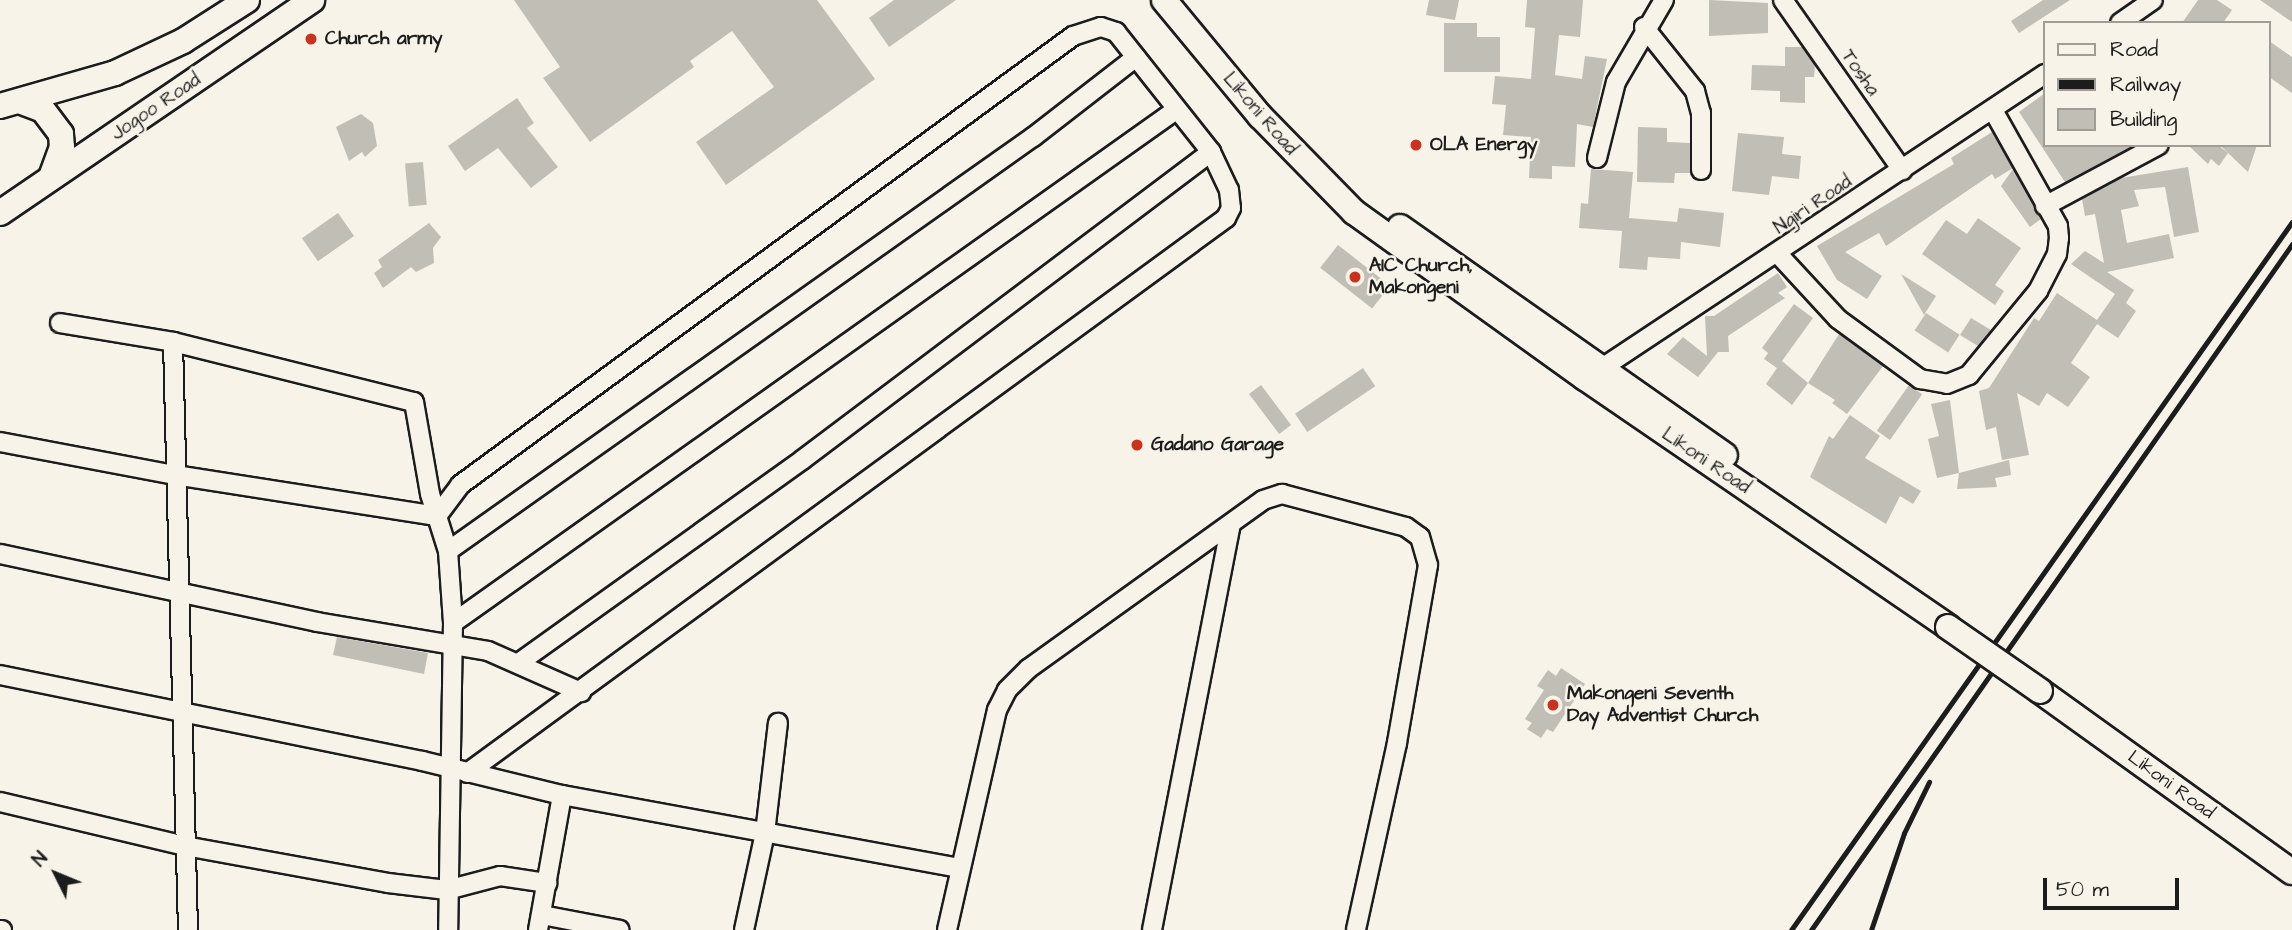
<!DOCTYPE html>
<style>
body{margin:0}
#map{position:relative;width:2292px;height:930px;overflow:hidden;background:#f7f3e8;font-family:"Architects Daughter",sans-serif}
div>[style]{position:absolute}
[style*='--x']{left:calc(var(--x)*1px);top:calc(var(--y)*1px);width:calc(var(--w)*1px);rotate:calc(var(--a)*1deg)}
.building>*{inset:0;background:#c0beb5;transform-origin:0 0}
.roads{filter:drop-shadow(2px 0 #1c1c1c) drop-shadow(-2px 0 #1c1c1c) drop-shadow(0 2px #1c1c1c) drop-shadow(0 -2px #1c1c1c)}
.street>*{height:18px;margin:-9px;padding:0 9px;transform-origin:9px;border-radius:9px;background:#f7f3e8}
.secondary>*{height:24px;margin:-12px;padding:0 12px;transform-origin:12px;border-radius:12px;background:#f7f3e8}
.rail>*{height:5px;margin:-2.5px;padding:0 2.5px;transform-origin:2.5px;border-radius:2.5px;background:#1c1c1c}
.bridges{filter:drop-shadow(2px 0 #1c1c1c) drop-shadow(-2px 0 #1c1c1c) drop-shadow(0 2px #1c1c1c) drop-shadow(0 -2px #1c1c1c)}
.secondary-bridge>*{height:24px;margin:-12px;padding:0 12px;transform-origin:12px;border-radius:12px;background:#f7f3e8}
.dots>*{width:19px;height:19px;translate:-50% -50%;box-sizing:border-box;border:4px solid #f7f3e8;border-radius:50%}
span{translate:-50% -50%;white-space:nowrap;text-align:center;line-height:1.15;-webkit-text-stroke:5px #f7f3e8;paint-order:stroke}
.poi-label{font-size:19px;color:#1c1c1c;font-weight:700}
.left{translate:0 -50%;text-align:left}
.street-label{font-size:19px;color:#1c1c1c}
.legend{position:absolute;left:2043px;top:21px;width:228px;height:126px;box-sizing:border-box;background:#f7f3e8;border:2px solid #9f9d96;margin:0;padding:9px 12px;list-style:none;font-size:21px;color:#1c1c1c}
.legend li{display:flex;align-items:center;gap:14px;height:35px}
.legend b{width:35px;border:2px solid #9f9d96}
.north{position:absolute;left:21px;top:839px;width:70px;height:70px;-webkit-text-stroke:5px #f7f3e8;paint-order:stroke;rotate:313deg;font-size:19px;font-weight:700;line-height:28px;text-align:center;color:#1c1c1c}
.north::after{content:'';display:block;margin:auto;width:24px;height:32px;background:#1c1c1c;clip-path:polygon(50% 0,100% 100%,50% 72%,0 100%)}
.scale{position:absolute;left:2043px;top:878px;width:136px;height:32px;box-sizing:border-box;border:4px solid #1c1c1c;border-top:0;padding-left:9px;font-size:21px;line-height:24px;white-space:nowrap;color:#1c1c1c;-webkit-text-stroke:5px #f7f3e8;paint-order:stroke}
</style>
<div id="map">
<div class="building">
<div style="clip-path:polygon(514px 0,817px 0,875px 79px,726px 185px,696px 142px,774px 87px,732px 31px,690px 61px,694px 67px,590px 142px,543px 78px,560px 67px)"></div>
<div style="clip-path:polygon(894px 0,956px 0,889px 47px,869px 18px)"></div>
<div style="clip-path:polygon(1429px 0,1459px 0,1455px 20px,1426px 15px)"></div>
<div style="clip-path:polygon(1527px 0,1583px 0,1580px 37px,1559px 35px,1555px 75px,1582px 79px,1585px 56px,1607px 59px,1593px 127px,1577px 124px,1575px 167px,1552px 166px,1552px 179px,1529px 178px,1531px 137px,1503px 135px,1506px 105px,1492px 104px,1495px 76px,1531px 79px,1535px 28px,1525px 27px)"></div>
<div style="clip-path:polygon(1709px 0,1768px 3px,1768px 33px,1709px 36px)"></div>
<div style="clip-path:polygon(2043px 0,2070px 0,2019px 33px,2011px 21px)"></div>
<div style="clip-path:polygon(2198px 0,2217px 0,2232px 10px,2223px 23px,2182px 23px)"></div>
<div style="clip-path:polygon(2260px 0,2292px 0,2292px 22px)"></div>
<div style="clip-path:polygon(1444px 23px,1477px 23px,1477px 37px,1500px 37px,1500px 72px,1444px 72px)"></div>
<div style="clip-path:polygon(2269px 41px,2292px 57px,2292px 93px,2269px 77px)"></div>
<div style="clip-path:polygon(1785px 47px,1802px 47px,1815px 65px,1814px 77px,1805px 77px,1805px 103px,1780px 102px,1780px 91px,1751px 90px,1752px 65px,1785px 66px)"></div>
<div style="clip-path:polygon(2045px 93px,2045px 145px,2134px 145px,2065px 182px,2019px 112px)"></div>
<div style="clip-path:polygon(517px 98px,534px 123px,527px 128px,558px 167px,531px 188px,498px 148px,465px 171px,448px 146px)"></div>
<div style="clip-path:polygon(361px 114px,373px 123px,377px 146px,365px 157px,362px 152px,349px 161px,336px 127px)"></div>
<div style="clip-path:polygon(1638px 127px,1667px 128px,1667px 142px,1690px 143px,1690px 173px,1675px 173px,1674px 183px,1637px 182px)"></div>
<div style="clip-path:polygon(1992px 132px,2013px 168px,1995px 179px,1992px 174px,1886px 246px,1879px 233px,1845px 252px,1882px 276px,1867px 299px,1837px 280px,1817px 246px,1954px 164px,1951px 158px)"></div>
<div style="clip-path:polygon(1738px 133px,1784px 137px,1782px 154px,1801px 156px,1799px 179px,1772px 176px,1769px 195px,1732px 191px)"></div>
<div style="clip-path:polygon(2188px 145px,2218px 145px,2228px 153px,2219px 166px,2211px 159px,2208px 164px)"></div>
<div style="clip-path:polygon(2220px 145px,2257px 145px,2248px 172px,2228px 153px)"></div>
<div style="left:423px;top:162px;width:43px;height:18px;rotate:85deg"></div>
<div style="clip-path:polygon(2188px 167px,2199px 232px,2174px 237px,2165px 187px,2134px 190px,2139px 206px,2121px 210px,2127px 243px,2169px 234px,2174px 258px,2107px 272px,2134px 290px,2126px 303px,2136px 311px,2118px 338px,2097px 324px,2071px 363px,2090px 377px,2068px 407px,2047px 393px,2039px 406px,2017px 393px,2029px 455px,2002px 460px,1996px 427px,1986px 430px,1979px 391px,1989px 388px,2034px 318px,2039px 321px,2057px 293px,2097px 320px,2115px 294px,2071px 264px,2085px 251px,2104px 263px,2095px 214px,2085px 216px,2082px 199px,2121px 178px)"></div>
<div style="clip-path:polygon(1591px 169px,1633px 172px,1629px 218px,1677px 222px,1679px 208px,1724px 213px,1720px 247px,1681px 242px,1680px 259px,1648px 257px,1647px 270px,1619px 268px,1622px 231px,1579px 228px,1581px 203px,1588px 204px)"></div>
<div style="clip-path:polygon(2013px 169px,2041px 219px,2030px 227px,2001px 186px)"></div>
<div style="left:338px;top:213px;width:28px;height:44px;rotate:55deg"></div>
<div style="clip-path:polygon(1978px 218px,2021px 248px,1995px 285px,2004px 291px,1995px 305px,1922px 254px,1946px 220px,1967px 234px)"></div>
<div style="clip-path:polygon(429px 223px,441px 237px,433px 248px,434px 263px,416px 272px,411px 267px,383px 288px,374px 273px,382px 267px,378px 260px)"></div>
<div style="left:1338px;top:245px;width:66px;height:29px;rotate:38deg"></div>
<div style="clip-path:polygon(1778px 273px,1787px 287px,1778px 293px,1785px 298px,1728px 336px,1729px 352px,1718px 352px,1698px 377px,1667px 354px,1683px 337px,1707px 356px,1705px 316px,1714px 316px)"></div>
<div style="clip-path:polygon(1901px 274px,1936px 296px,1924px 315px)"></div>
<div style="clip-path:polygon(1794px 304px,1813px 318px,1782px 361px,1808px 383px,1792px 405px,1766px 384px,1777px 368px,1764px 359px,1768px 353px,1762px 348px)"></div>
<div style="left:1926px;top:313px;width:40px;height:21px;rotate:33deg"></div>
<div style="clip-path:polygon(1971px 318px,1991px 330px,1978px 346px,1960px 335px)"></div>
<div style="clip-path:polygon(1839px 334px,1883px 366px,1847px 414px,1832px 403px,1835px 400px,1808px 383px)"></div>
<div style="left:1363px;top:368px;width:22px;height:82px;rotate:56deg"></div>
<div style="left:1261px;top:385px;width:50px;height:15px;rotate:53deg"></div>
<div style="left:1909px;top:385px;width:16px;height:56px;rotate:35deg"></div>
<div style="clip-path:polygon(1950px 400px,1959px 473px,1937px 478px,1928px 439px,1939px 436px,1931px 404px)"></div>
<div style="clip-path:polygon(1850px 415px,1880px 436px,1865px 458px,1921px 491px,1913px 504px,1900px 496px,1886px 524px,1810px 477px,1829px 436px,1833px 439px)"></div>
<div style="clip-path:polygon(2009px 460px,2011px 475px,1995px 478px,1997px 487px,1957px 489px,1959px 473px)"></div>
<div style="clip-path:polygon(337px 637px,428px 653px,424px 674px,333px 655px)"></div>
<div style="clip-path:polygon(1561px 668px,1585px 684px,1553px 732px,1547px 729px,1541px 738px,1527px 729px,1532px 723px,1525px 719px,1544px 690px,1537px 686px,1548px 670px,1556px 676px)"></div>
</div>
<div class="roads">
<div class="street">
<div style="--x:1783;--y:0;--w:208;--a:55"></div>
<div style="--x:2120;--y:23;--w:40;--a:-34.9"></div>
<div style="--x:1644;--y:27;--w:82;--a:51.4"></div>
<div style="--x:1695;--y:91;--w:23;--a:75"></div>
<div style="--x:1701;--y:113;--w:57;--a:90"></div>
<div style="--x:1597;--y:158;--w:78;--a:-76"></div>
<div style="--x:1616;--y:82;--w:95;--a:-59.7"></div>
<div style="--x:2045;--y:206;--w:129;--a:-28.2"></div>
<div style="--x:1778;--y:254;--w:88;--a:47.3"></div>
<div style="--x:1838;--y:319;--w:102;--a:36.2"></div>
<div style="--x:1920;--y:379;--w:27;--a:10"></div>
<div style="--x:1947;--y:384;--w:24;--a:-22"></div>
<div style="--x:1969;--y:375;--w:109;--a:-50.6"></div>
<div style="--x:2038;--y:291;--w:42;--a:-62.8"></div>
<div style="--x:2057;--y:254;--w:16;--a:-83"></div>
<div style="--x:2059;--y:238;--w:12;--a:-95"></div>
<div style="--x:2058;--y:226;--w:133;--a:-119.3"></div>
<div style="--x:60;--y:323;--w:115;--a:9.5"></div>
<div style="--x:173;--y:342;--w:248;--a:14"></div>
<div style="--x:414;--y:402;--w:93;--a:80.1"></div>
<div style="--x:430;--y:494;--w:60;--a:72.5"></div>
<div style="--x:448;--y:551;--w:72;--a:86"></div>
<div style="--x:453;--y:623;--w:307;--a:90.9"></div>
<div style="--x:173;--y:342;--w:588;--a:88.54"></div>
<div style="--x:1602;--y:368;--w:532;--a:-33.57"></div>
<div style="--x:0;--y:442;--w:178;--a:10.7"></div>
<div style="--x:175;--y:475;--w:265;--a:8.9"></div>
<div style="--x:437;--y:516;--w:39;--a:-53"></div>
<div style="--x:460;--y:485;--w:760;--a:-36.22"></div>
<div style="--x:1073;--y:36;--w:29;--a:-18"></div>
<div style="--x:1101;--y:27;--w:16;--a:18"></div>
<div style="--x:1116;--y:32;--w:153;--a:51.6"></div>
<div style="--x:1211;--y:152;--w:42;--a:64.7"></div>
<div style="--x:1229;--y:190;--w:18;--a:84"></div>
<div style="--x:1231;--y:208;--w:11;--a:117"></div>
<div style="--x:1226;--y:218;--w:940;--a:143.82"></div>
<div style="--x:448;--y:551;--w:717;--a:-35.29"></div>
<div style="--x:1033;--y:137;--w:130;--a:-37.8"></div>
<div style="--x:0;--y:554;--w:324;--a:12.1"></div>
<div style="--x:317;--y:622;--w:173;--a:9.6"></div>
<div style="--x:488;--y:651;--w:102;--a:23.8"></div>
<div style="--x:453;--y:623;--w:887;--a:-35.36"></div>
<div style="--x:520;--y:662;--w:347;--a:-35.6"></div>
<div style="--x:802;--y:460;--w:512;--a:-36.98"></div>
<div style="--x:0;--y:675;--w:431;--a:11.5"></div>
<div style="--x:422;--y:761;--w:144;--a:13.7"></div>
<div style="--x:562;--y:795;--w:404;--a:10.4"></div>
<div style="--x:0;--y:802;--w:190;--a:13.4"></div>
<div style="--x:185;--y:846;--w:206;--a:10.3"></div>
<div style="--x:388;--y:883;--w:59;--a:6.8"></div>
<div style="--x:447;--y:890;--w:55;--a:-14.8"></div>
<div style="--x:500;--y:876;--w:48;--a:8.5"></div>
<div style="--x:542;--y:915;--w:79;--a:10.9"></div>
<div style="--x:0;--y:930;--w:2;--a:0"></div>
<div style="--x:538;--y:930;--w:137;--a:-79.9"></div>
<div style="--x:744;--y:930;--w:99;--a:-77.8"></div>
<div style="--x:765;--y:833;--w:111;--a:-83.3"></div>
<div style="--x:947;--y:930;--w:226;--a:-77.2"></div>
<div style="--x:997;--y:710;--w:22;--a:-63"></div>
<div style="--x:1007;--y:690;--w:30;--a:-45"></div>
<div style="--x:1028;--y:669;--w:289;--a:-35.7"></div>
<div style="--x:1263;--y:500;--w:20;--a:-18"></div>
<div style="--x:1282;--y:494;--w:128;--a:14.9"></div>
<div style="--x:1406;--y:527;--w:17;--a:36"></div>
<div style="--x:1420;--y:537;--w:29;--a:74"></div>
<div style="--x:1428;--y:565;--w:181;--a:99.9"></div>
<div style="--x:1397;--y:743;--w:191;--a:102.4"></div>
<div style="--x:1152;--y:930;--w:413;--a:-79"></div>
</div>
<div class="secondary">
<div style="--x:1164;--y:0;--w:151;--a:50.4"></div>
<div style="--x:1260;--y:116;--w:134;--a:45.6"></div>
<div style="--x:1354;--y:212;--w:284;--a:35.7"></div>
<div style="--x:1585;--y:378;--w:440;--a:34.4"></div>
<div style="--x:22;--y:102;--w:22;--a:21"></div>
<div style="--x:43;--y:110;--w:30;--a:53"></div>
<div style="--x:61;--y:134;--w:13;--a:86"></div>
<div style="--x:62;--y:147;--w:30;--a:110"></div>
<div style="--x:0;--y:106;--w:120;--a:-16"></div>
<div style="--x:115;--y:73;--w:75;--a:-25.2"></div>
<div style="--x:183;--y:41;--w:76;--a:-32.6"></div>
<div style="--x:0;--y:213;--w:378;--a:-34.3"></div>
<div style="--x:1400;--y:227;--w:397;--a:35.1"></div>
<div style="--x:2040;--y:691;--w:310;--a:35.7"></div>
</div>
</div>
<div class="rail">
<div style="--x:1791;--y:930;--w:867;--a:-54.72"></div>
<div style="--x:1811;--y:930;--w:838;--a:-54.96"></div>
<div style="--x:1871;--y:930;--w:102;--a:-71.2"></div>
<div style="--x:1904;--y:833;--w:57;--a:-63.9"></div>
</div>
<div class="bridges">
<div class="secondary-bridge">
<div style="--x:1948;--y:627;--w:112;--a:34.8"></div>
</div>
</div>
<div class="dots">
<div style="left:311px;top:39px;background:#c8321e"></div>
<div style="left:1416px;top:145px;background:#c8321e"></div>
<div style="left:1355px;top:277px;background:#c8321e"></div>
<div style="left:1137px;top:445px;background:#c8321e"></div>
<div style="left:1553px;top:705px;background:#c8321e"></div>
</div>
<div class="poi-label">
<span class="left" style="left:325px;top:39px">Church army</span>
<span class="left" style="left:1430px;top:145px">OLA Energy</span>
<span class="left" style="left:1369px;top:277px">AIC Church,<br>Makongeni</span>
<span class="left" style="left:1151px;top:445px">Gadano Garage</span>
<span class="left" style="left:1567px;top:705px">Makongeni Seventh<br>Day Adventist Church</span>
</div>
<div class="street-label">
<span style="left:1860px;top:73px;rotate:55deg">Tosha</span>
<span style="left:156px;top:107px;rotate:-34deg">Jogoo Road</span>
<span style="left:1260px;top:114px;rotate:49deg">Likoni Road</span>
<span style="left:1813px;top:205px;rotate:-34deg">Ngiri Road</span>
<span style="left:1706px;top:461px;rotate:34deg">Likoni Road</span>
<span style="left:2171px;top:785px;rotate:36deg">Likoni Road</span>
</div>
<ul class="legend">
<li><b style="height:9px;background:#f7f3e8"></b>Road</li>
<li><b style="height:9px;background:#1c1c1c"></b>Railway</li>
<li><b style="height:19px;background:#c0beb5"></b>Building</li>
</ul>
<div class="north">N</div>
<div class="scale">50 m</div>
</div>
